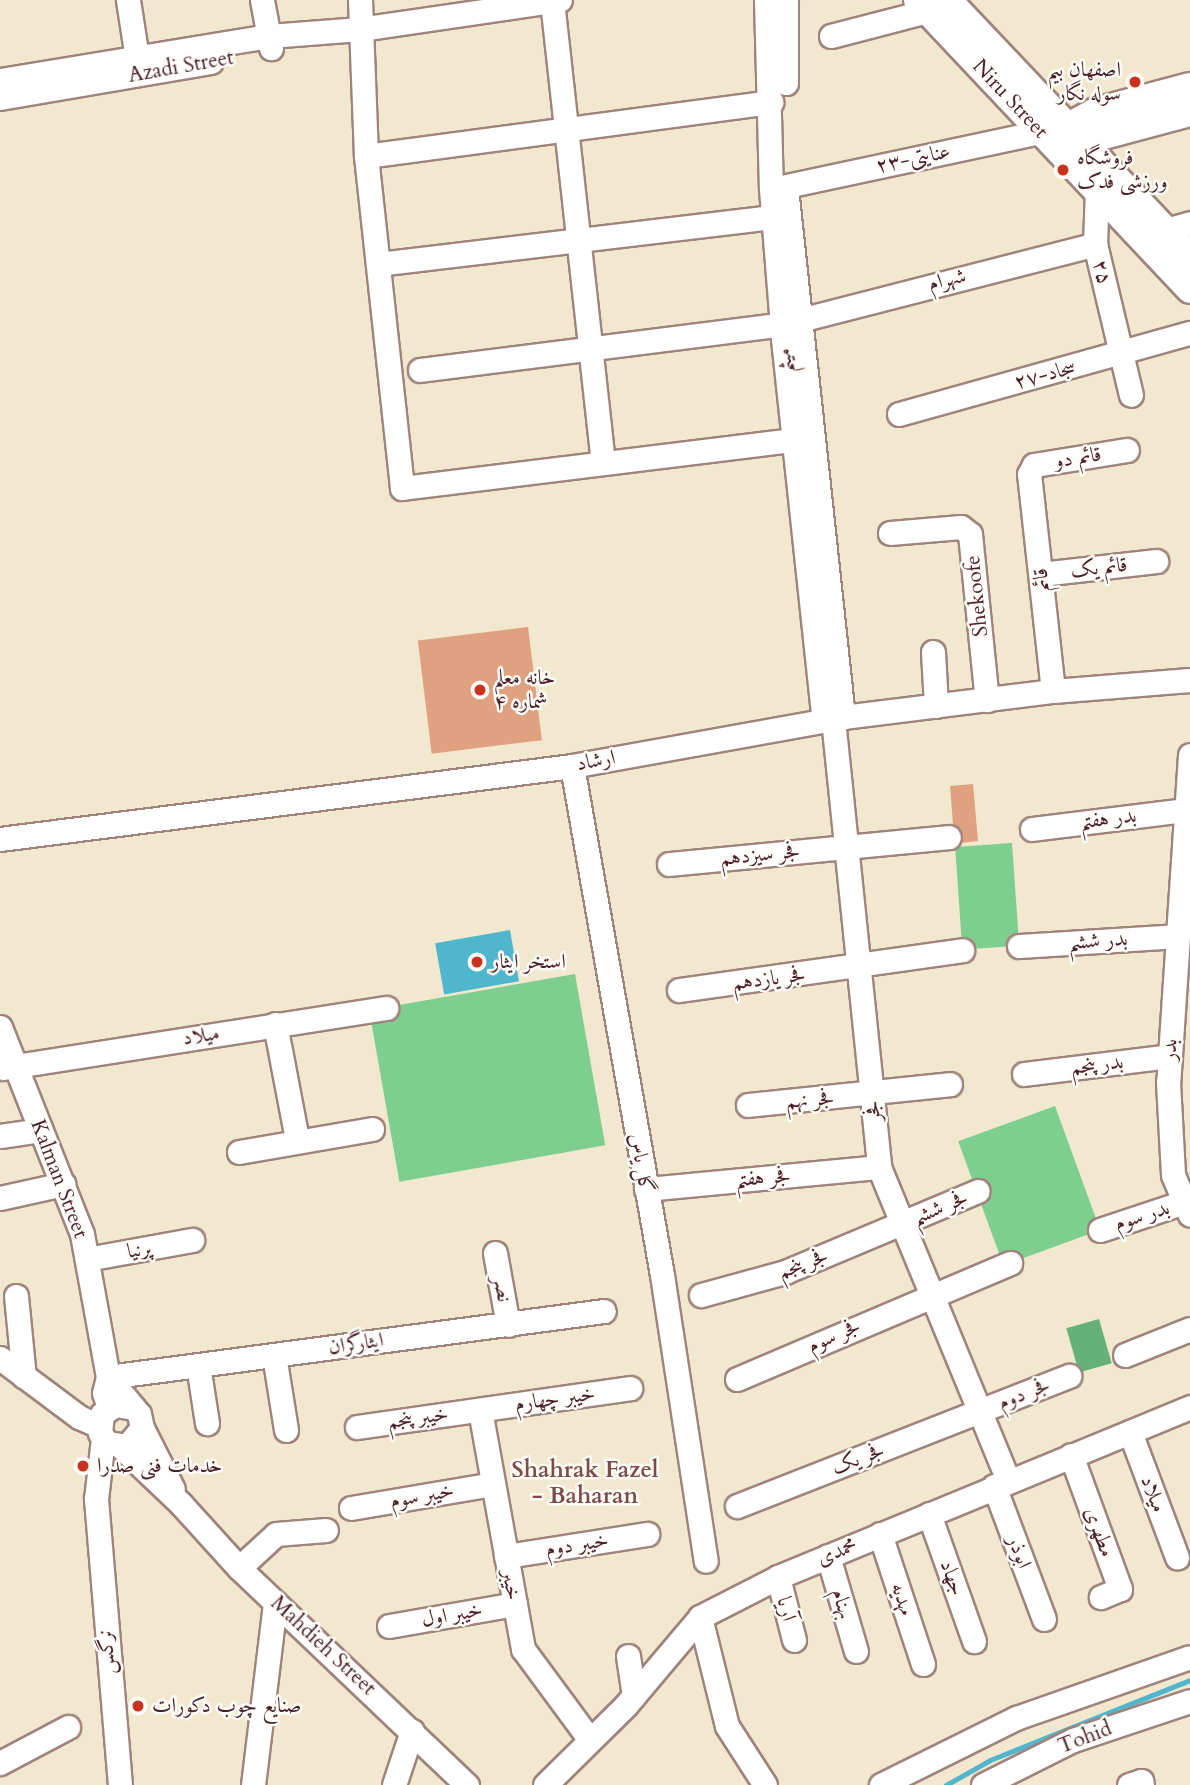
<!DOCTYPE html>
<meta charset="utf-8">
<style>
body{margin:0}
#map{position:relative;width:1190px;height:1785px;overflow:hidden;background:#f2e8cf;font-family:Cardo,Amiri,serif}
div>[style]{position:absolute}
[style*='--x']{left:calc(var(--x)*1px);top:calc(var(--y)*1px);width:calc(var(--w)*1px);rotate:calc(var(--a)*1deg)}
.green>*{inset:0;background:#7dce8f;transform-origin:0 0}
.forest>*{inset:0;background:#66b17a;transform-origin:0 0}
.water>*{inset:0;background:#50b6ce;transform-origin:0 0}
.stream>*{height:5px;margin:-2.5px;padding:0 2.5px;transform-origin:2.5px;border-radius:2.5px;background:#50b6ce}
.building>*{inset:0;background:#dfa17f;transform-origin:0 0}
.roads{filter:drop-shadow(2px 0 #9e847d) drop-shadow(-2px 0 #9e847d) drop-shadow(0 2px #9e847d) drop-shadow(0 -2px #9e847d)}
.minor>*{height:23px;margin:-11.5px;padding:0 11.5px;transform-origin:11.5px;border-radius:11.5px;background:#fff}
.major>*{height:28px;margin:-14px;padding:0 14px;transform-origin:14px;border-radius:14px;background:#fff}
.dots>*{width:19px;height:19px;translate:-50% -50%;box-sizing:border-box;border:4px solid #fdfcf7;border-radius:50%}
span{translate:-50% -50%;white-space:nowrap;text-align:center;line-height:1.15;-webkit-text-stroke:5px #fdfcf7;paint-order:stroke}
.street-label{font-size:21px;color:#4a1f2b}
.poi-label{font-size:21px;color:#4a1f2b}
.right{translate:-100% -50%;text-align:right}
.left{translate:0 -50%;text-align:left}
.neighbourhood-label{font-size:23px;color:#7e4c48;font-weight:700}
</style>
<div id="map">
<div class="green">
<div style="left:1012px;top:843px;width:103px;height:57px;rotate:86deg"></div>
<div style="left:575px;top:974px;width:174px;height:209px;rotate:80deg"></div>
<div style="left:1055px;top:1106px;width:132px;height:103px;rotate:70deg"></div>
</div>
<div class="forest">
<div style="left:1099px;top:1319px;width:46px;height:34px;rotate:74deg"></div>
</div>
<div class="water">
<div style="left:510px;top:930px;width:52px;height:76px;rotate:80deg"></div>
</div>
<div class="stream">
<div style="--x:946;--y:1785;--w:51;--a:-29.6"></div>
<div style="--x:990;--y:1760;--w:215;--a:-21.8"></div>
</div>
<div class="building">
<div style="left:528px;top:627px;width:114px;height:111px;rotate:83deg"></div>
<div style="clip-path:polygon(973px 784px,978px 841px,961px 843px,961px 829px,953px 824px,950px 786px)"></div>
</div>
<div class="roads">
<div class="minor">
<div style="--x:128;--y:0;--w:72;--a:81.2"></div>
<div style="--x:262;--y:0;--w:49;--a:79.4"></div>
<div style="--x:360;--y:0;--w:156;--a:87.8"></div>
<div style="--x:366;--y:156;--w:334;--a:83.8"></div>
<div style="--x:402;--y:488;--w:395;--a:-7"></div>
<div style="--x:766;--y:0;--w:189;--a:88.5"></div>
<div style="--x:771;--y:189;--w:150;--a:85.4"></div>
<div style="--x:783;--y:339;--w:383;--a:83.9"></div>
<div style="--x:552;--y:1;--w:464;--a:83.7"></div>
<div style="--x:831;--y:36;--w:99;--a:-14.6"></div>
<div style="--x:0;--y:80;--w:273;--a:-9.3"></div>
<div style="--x:269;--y:36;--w:91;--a:-4.4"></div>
<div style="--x:360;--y:29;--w:202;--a:-8.3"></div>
<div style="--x:786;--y:83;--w:83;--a:-90"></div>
<div style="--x:0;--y:98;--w:214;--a:-9.7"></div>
<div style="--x:366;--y:156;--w:409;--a:-7.6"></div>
<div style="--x:786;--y:186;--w:261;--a:-12"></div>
<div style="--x:786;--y:188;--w:532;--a:83.85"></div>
<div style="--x:1097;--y:189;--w:55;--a:92.1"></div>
<div style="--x:1095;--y:244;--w:155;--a:76.6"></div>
<div style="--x:1166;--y:230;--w:25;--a:-16"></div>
<div style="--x:378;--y:264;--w:398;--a:-6.8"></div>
<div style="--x:800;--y:320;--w:305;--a:-14.4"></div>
<div style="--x:420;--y:370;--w:365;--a:-7.2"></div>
<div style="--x:899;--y:414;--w:302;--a:-15.6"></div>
<div style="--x:890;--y:533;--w:71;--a:-4.8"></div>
<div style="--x:961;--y:527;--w:11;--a:38"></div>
<div style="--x:970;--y:534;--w:167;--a:84.2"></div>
<div style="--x:1041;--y:574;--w:116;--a:-6.4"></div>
<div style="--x:933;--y:652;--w:54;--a:86.8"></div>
<div style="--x:1053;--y:691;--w:218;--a:-96.3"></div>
<div style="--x:1029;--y:474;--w:10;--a:-61"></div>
<div style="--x:1034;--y:465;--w:94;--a:-9.2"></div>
<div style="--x:833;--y:719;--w:450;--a:84.1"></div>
<div style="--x:879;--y:1167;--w:339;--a:67.6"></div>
<div style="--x:1190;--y:755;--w:328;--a:93.8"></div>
<div style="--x:1168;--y:1082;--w:93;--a:86.9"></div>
<div style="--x:1173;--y:1175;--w:43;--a:67"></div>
<div style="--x:572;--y:766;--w:517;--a:79.97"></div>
<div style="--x:662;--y:1275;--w:289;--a:81.3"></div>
<div style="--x:1032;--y:829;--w:154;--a:-7.1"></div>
<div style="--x:0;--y:839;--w:577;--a:-7.27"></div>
<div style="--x:572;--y:766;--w:275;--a:-10.2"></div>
<div style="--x:843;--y:717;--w:212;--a:-7.1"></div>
<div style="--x:1053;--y:691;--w:137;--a:-4.6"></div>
<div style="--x:669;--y:864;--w:281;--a:-5.5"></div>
<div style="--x:1019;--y:946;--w:157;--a:-3.6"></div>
<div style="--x:679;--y:990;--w:286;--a:-8"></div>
<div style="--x:275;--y:1024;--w:117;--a:79.2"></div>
<div style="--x:0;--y:1027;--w:223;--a:68.4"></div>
<div style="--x:82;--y:1234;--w:145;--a:79.7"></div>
<div style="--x:108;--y:1377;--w:16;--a:104"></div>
<div style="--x:104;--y:1393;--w:15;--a:70"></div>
<div style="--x:3;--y:1068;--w:388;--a:-8.9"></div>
<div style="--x:1024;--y:1074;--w:147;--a:-7"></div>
<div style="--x:748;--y:1105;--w:203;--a:-5.9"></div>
<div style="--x:0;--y:1136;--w:41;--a:-8.3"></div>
<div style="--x:239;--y:1152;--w:135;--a:-9.8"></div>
<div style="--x:646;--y:1189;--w:234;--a:-5.4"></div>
<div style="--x:0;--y:1198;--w:65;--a:-12.5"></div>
<div style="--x:1100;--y:1230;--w:95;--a:-18.4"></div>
<div style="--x:495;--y:1253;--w:73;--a:79.8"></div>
<div style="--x:87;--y:1259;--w:107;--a:-10.3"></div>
<div style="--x:701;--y:1295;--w:87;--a:-15.3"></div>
<div style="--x:785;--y:1272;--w:209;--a:-22.8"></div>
<div style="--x:16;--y:1296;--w:81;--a:84.4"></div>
<div style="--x:274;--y:1355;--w:76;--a:80.9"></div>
<div style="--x:1125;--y:1355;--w:70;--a:-21.8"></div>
<div style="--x:0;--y:1358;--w:99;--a:36.8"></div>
<div style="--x:79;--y:1417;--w:22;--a:24"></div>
<div style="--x:198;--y:1365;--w:59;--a:81.2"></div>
<div style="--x:108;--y:1377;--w:500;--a:-7.58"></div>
<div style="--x:108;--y:1377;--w:48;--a:50"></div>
<div style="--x:139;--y:1414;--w:14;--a:78"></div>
<div style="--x:142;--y:1428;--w:23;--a:130"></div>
<div style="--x:127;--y:1446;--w:20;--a:-171"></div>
<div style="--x:107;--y:1443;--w:12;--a:-125"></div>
<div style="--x:100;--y:1433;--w:19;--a:-84"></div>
<div style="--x:102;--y:1414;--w:16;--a:-35"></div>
<div style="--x:115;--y:1405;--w:19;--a:9"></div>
<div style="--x:737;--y:1379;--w:297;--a:-23"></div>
<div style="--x:480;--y:1410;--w:243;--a:79.8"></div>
<div style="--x:523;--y:1649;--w:113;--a:53.6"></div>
<div style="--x:357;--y:1427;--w:276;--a:-8.1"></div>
<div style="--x:142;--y:1428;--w:68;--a:63.1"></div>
<div style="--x:1130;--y:1432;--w:134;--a:69.4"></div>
<div style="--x:103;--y:1438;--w:61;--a:96.5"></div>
<div style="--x:96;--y:1499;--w:287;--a:85.2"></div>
<div style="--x:121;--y:1447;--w:83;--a:43.5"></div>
<div style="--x:181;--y:1504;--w:86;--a:47.8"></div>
<div style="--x:239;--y:1568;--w:315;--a:43.6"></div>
<div style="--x:1071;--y:1455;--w:143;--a:69.9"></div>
<div style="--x:1120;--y:1589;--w:21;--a:157"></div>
<div style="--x:994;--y:1486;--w:142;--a:69.4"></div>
<div style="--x:737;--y:1506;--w:357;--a:-21.4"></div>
<div style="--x:351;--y:1508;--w:144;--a:-9.6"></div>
<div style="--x:929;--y:1514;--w:135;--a:70.5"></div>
<div style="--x:880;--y:1534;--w:137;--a:71.7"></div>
<div style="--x:506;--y:1556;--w:143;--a:-8.9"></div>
<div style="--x:828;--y:1556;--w:99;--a:73.6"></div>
<div style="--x:239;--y:1568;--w:50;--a:-42.6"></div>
<div style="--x:276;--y:1534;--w:50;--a:-4.6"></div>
<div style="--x:778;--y:1577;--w:65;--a:75.7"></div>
<div style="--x:700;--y:1617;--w:112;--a:76.1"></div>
<div style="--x:727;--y:1726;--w:70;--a:57.2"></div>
<div style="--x:389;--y:1626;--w:128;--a:-9.9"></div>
<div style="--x:628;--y:1656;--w:40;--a:81.5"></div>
<div style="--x:0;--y:1763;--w:77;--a:-27.9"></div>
<div style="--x:253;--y:1785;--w:184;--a:-83.1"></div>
<div style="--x:394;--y:1785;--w:57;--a:-71.6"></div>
<div style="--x:545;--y:1785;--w:114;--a:-44.6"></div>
<div style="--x:626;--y:1705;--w:115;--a:-49.9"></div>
<div style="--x:700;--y:1617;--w:88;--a:-27.1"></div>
<div style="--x:778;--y:1577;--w:446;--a:-22.4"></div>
<div style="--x:881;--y:1785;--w:151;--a:-26.4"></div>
<div style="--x:1016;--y:1718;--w:184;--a:-19.3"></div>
<div style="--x:983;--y:1785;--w:101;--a:-26.6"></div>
<div style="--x:1073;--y:1740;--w:123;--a:-18.4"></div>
<div style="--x:1129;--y:1785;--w:13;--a:-18"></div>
<div style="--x:1141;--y:1781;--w:4;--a:76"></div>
</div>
<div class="major">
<div style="--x:918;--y:0;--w:397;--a:46.7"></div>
<div style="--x:947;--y:0;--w:354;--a:46.6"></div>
<div style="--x:1067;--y:128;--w:34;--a:14"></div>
<div style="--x:1100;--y:136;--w:93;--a:-14.9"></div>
<div style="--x:1051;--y:131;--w:16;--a:-11"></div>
<div style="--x:1067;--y:128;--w:33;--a:-29"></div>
<div style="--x:1096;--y:112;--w:97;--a:-14.9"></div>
</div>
</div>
<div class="dots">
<div style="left:1135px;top:82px;background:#c8321e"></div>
<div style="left:1063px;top:170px;background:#c8321e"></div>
<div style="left:480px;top:690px;background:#c8321e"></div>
<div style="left:477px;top:962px;background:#c8321e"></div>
<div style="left:83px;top:1466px;background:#c8321e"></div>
<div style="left:138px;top:1706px;background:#c8321e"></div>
</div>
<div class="street-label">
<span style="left:181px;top:67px;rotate:-10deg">Azadi Street</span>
<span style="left:1010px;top:99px;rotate:47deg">Niru Street</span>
<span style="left:913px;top:159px;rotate:-12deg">۲۳-عنایتی</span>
<span style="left:1102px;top:272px;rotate:76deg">۲۵</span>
<span style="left:947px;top:280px;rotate:-14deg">شهرام</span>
<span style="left:785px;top:361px;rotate:-96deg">میثم</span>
<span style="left:1045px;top:375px;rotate:-15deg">۲۷-سجاد</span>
<span style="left:1078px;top:458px;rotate:-9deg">قائم دو</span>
<span style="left:1099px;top:568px;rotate:-6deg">قائم یک</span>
<span style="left:1042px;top:580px;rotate:-96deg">قائم</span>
<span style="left:977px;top:596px;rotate:-96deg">Shekoofe</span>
<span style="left:596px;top:761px;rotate:-10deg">ارشاد</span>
<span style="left:1108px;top:819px;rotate:-7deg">بدر هفتم</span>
<span style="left:760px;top:855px;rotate:-6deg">فجر سیزدهم</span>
<span style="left:1098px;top:941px;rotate:-4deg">بدر ششم</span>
<span style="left:769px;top:979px;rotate:-7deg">فجر یازدهم</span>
<span style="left:201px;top:1036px;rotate:-9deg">میلاد</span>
<span style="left:1170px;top:1050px;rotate:-87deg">بدر</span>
<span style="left:1097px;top:1065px;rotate:-7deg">بدر پنجم</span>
<span style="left:810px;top:1100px;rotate:-5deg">فجر نهم</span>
<span style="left:873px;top:1111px;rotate:-95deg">فجر</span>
<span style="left:641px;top:1163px;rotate:80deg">گل یاس</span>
<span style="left:763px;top:1178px;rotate:-5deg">فجر هفتم</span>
<span style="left:59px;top:1179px;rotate:69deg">Kalman Street</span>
<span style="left:940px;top:1208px;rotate:-23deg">فجر ششم</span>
<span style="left:1142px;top:1216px;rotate:-18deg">بدر سوم</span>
<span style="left:139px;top:1250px;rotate:-10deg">پرنیا</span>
<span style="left:803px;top:1264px;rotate:-21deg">فجر پنجم</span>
<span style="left:502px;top:1289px;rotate:80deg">نصر</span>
<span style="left:834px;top:1336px;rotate:-24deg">فجر سوم</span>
<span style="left:356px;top:1344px;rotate:-8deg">ایثارگران</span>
<span style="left:1024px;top:1394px;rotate:-22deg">فجر دوم</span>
<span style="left:555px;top:1399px;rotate:-8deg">خیبر چهارم</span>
<span style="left:418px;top:1418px;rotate:-8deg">خیبر پنجم</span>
<span style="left:858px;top:1459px;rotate:-21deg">فجر یک</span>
<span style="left:1153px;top:1494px;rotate:69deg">میلاد</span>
<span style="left:422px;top:1496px;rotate:-10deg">خیبر سوم</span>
<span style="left:1099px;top:1532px;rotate:70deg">مطهری</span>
<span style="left:577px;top:1545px;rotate:-9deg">خیبر دوم</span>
<span style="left:837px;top:1552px;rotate:-23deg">محمدی</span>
<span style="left:1019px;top:1552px;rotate:69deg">ابوذر</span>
<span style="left:952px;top:1578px;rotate:70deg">جهاد</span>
<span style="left:511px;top:1585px;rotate:80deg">خیبر</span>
<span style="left:902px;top:1599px;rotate:72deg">مهدیه</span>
<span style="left:842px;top:1604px;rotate:74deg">بهنام</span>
<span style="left:786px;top:1609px;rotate:75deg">آریا</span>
<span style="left:452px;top:1615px;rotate:-10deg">خیبر اول</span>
<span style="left:323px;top:1646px;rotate:43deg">Mahdieh Street</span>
<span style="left:107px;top:1652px;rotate:-93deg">نرگس</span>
<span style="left:1085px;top:1738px;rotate:-21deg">Tohid</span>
</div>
<div class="poi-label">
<span class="right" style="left:1121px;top:82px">اصفهان بیم<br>سوله نگار</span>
<span class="left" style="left:1077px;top:170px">فروشگاه<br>ورزشی فدک</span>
<span class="left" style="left:494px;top:690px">خانه معلم<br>شماره ۴</span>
<span class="left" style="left:491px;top:962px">استخر ایثار</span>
<span class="left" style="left:97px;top:1466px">خدمات فنی صدرا</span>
<span class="left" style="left:152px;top:1706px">صنایع چوب دکورات</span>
</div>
<div class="neighbourhood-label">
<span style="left:585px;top:1483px">Shahrak Fazel<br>- Baharan</span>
</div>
</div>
